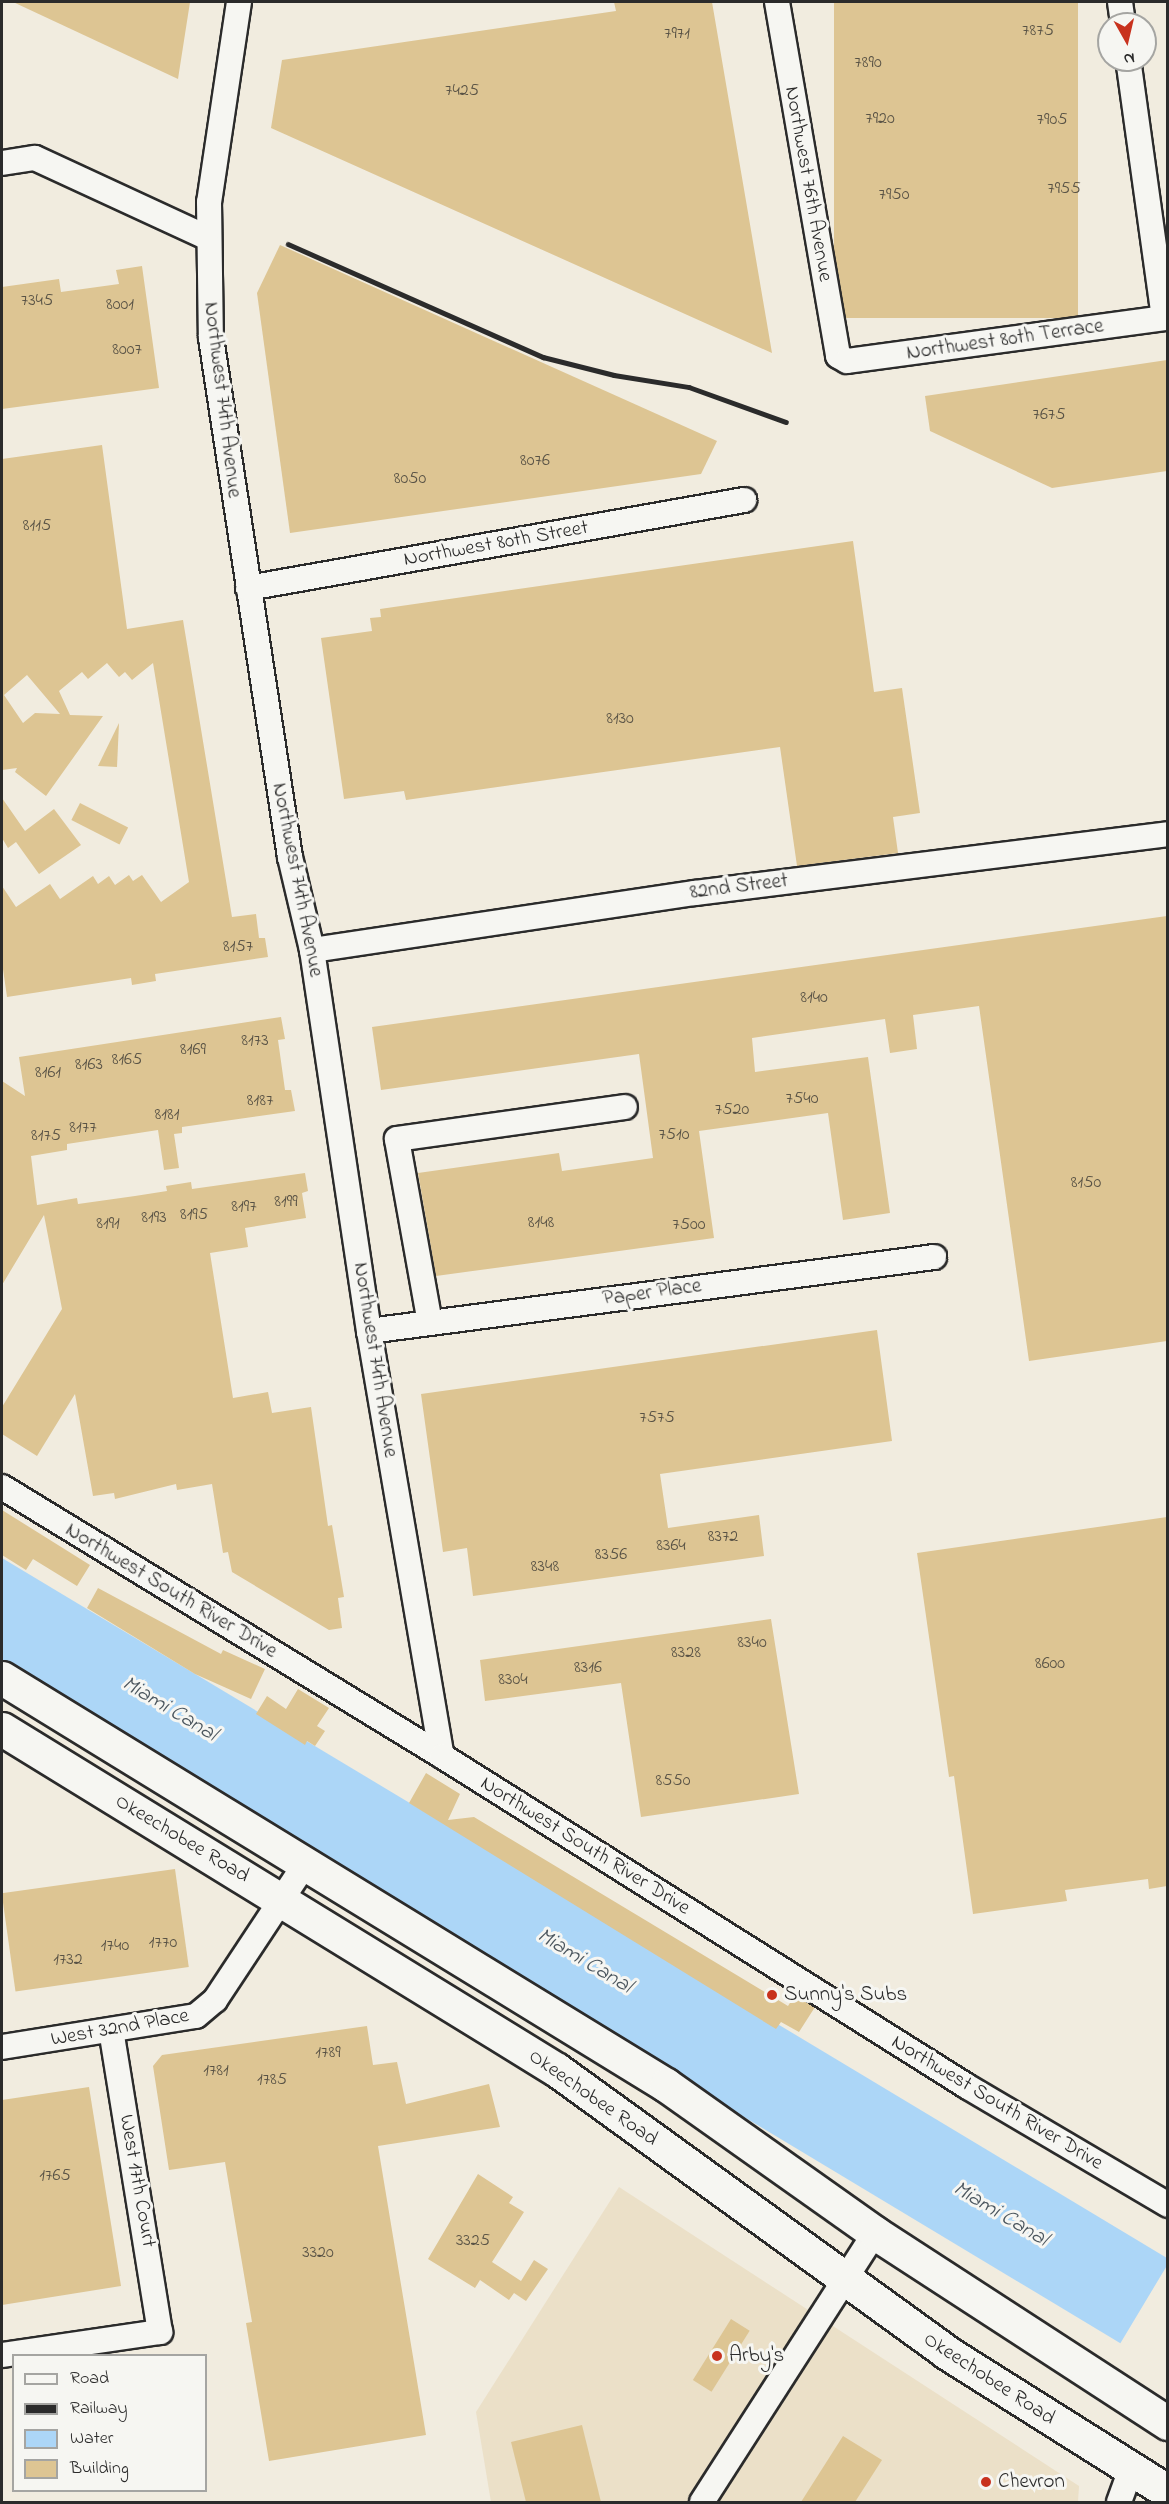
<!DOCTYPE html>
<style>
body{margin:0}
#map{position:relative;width:1169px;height:2504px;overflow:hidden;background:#f1ecdf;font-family:"Indie Flower",sans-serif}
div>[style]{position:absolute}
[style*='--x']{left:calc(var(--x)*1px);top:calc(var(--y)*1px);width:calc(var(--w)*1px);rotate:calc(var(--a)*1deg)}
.built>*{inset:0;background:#ebe0c8}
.water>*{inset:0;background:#acd6f7;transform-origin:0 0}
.building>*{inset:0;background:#ddc593;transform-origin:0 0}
.roads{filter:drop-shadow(2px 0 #2b2b2b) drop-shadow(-2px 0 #2b2b2b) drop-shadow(0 2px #2b2b2b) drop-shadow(0 -2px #2b2b2b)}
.minor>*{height:24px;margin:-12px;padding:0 12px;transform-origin:12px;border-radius:12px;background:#f6f6f2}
.highway>*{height:33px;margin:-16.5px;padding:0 16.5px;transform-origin:16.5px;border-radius:16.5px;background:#f6f6f2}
.rail>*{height:4.5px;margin:-2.25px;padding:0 2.25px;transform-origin:2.25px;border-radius:2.25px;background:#2b2b2b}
.dots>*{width:16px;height:16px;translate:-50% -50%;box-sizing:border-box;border:3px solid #f6f6f2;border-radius:50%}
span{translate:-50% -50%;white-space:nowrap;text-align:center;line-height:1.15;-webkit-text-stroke:6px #f6f6f2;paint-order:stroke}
.number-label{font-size:18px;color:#585245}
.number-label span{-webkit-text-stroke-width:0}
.street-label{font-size:21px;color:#2b2b2b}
.poi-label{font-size:21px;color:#2b2b2b}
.left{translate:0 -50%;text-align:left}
.water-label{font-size:22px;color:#4b565e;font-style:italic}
.frame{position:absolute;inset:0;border:3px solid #2b2b2b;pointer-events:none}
.legend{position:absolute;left:12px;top:2354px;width:195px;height:138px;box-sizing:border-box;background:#f6f6f2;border:2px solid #a5a5a2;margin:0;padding:8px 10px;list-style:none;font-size:18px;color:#2b2b2b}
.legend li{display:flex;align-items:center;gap:12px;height:30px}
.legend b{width:30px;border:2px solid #a5a5a2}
.north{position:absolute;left:1097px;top:12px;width:60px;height:60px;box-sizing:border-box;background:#f6f6f2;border:2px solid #a5a5a2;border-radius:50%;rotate:172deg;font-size:16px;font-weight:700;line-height:24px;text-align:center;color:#2b2b2b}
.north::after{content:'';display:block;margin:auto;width:21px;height:27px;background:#c8321e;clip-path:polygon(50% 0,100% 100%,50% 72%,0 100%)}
</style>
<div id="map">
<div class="built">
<div style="clip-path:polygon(619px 2187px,1079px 2486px,1078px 2502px,491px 2502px,476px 2412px)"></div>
</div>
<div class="water">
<div style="left:2px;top:1558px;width:1363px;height:97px;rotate:31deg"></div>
</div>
<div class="building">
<div style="clip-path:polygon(13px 2px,190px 2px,178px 79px)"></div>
<div style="clip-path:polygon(614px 2px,712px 2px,772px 353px,271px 128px,282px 60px,616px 11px)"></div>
<div style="left:834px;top:2px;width:244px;height:316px"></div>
<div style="clip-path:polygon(280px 245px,717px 441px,701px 474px,290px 533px,257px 293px)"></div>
<div style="clip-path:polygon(142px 266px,159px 388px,2px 409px,2px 287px,59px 279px,61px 292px,119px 284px,116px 270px)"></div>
<div style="clip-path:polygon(1167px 360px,1167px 471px,1052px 488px,930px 431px,925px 396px)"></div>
<div style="clip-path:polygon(evenodd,102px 445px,127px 629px,183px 620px,232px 917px,256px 914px,259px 938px,265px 938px,268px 957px,155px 974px,156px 981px,132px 985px,131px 978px,7px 997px,2px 962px,2px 886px,16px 907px,50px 884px,60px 899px,93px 876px,98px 884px,109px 876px,115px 885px,129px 875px,133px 881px,142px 875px,161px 902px,189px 882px,153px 663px,132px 680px,125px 672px,119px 677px,107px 663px,88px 679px,82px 672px,59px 691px,70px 715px,103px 716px,46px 796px,15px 772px,17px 768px,2px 770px,2px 459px,102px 445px,27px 675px,60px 714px,35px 713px,23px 723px,4px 695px,27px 675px)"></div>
<div style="clip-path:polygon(853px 541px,874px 692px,902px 688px,920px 813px,893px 817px,898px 853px,797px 866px,780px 747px,406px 800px,404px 791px,344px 799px,321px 638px,372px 631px,370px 618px,381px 617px,380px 609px)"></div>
<div style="clip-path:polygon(119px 723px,117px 767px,98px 766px)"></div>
<div style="clip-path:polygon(2px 798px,25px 831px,54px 809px,81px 845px,39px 874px,16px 842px,8px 848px,2px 838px)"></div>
<div style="left:80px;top:803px;width:54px;height:19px;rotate:27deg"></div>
<div style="clip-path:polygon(1167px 916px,1167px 1341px,1029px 1361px,979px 1006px,913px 1015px,917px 1049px,890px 1053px,885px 1019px,752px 1038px,755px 1072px,868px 1057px,890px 1213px,843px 1220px,828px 1113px,699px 1131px,714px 1238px,436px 1276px,418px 1173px,559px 1153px,562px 1171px,653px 1158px,639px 1054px,381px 1090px,372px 1027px)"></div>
<div style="clip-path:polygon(281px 1017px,285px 1039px,278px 1040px,285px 1090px,291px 1090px,295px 1111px,182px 1127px,182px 1133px,174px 1134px,179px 1168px,164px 1170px,158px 1130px,67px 1144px,67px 1150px,31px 1156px,37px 1205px,77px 1198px,78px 1204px,135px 1196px,167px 1191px,166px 1186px,191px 1182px,192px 1189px,305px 1173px,308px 1191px,302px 1193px,306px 1218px,245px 1228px,248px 1247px,210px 1253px,233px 1398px,268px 1392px,272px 1413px,311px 1407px,328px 1526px,332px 1525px,344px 1597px,338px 1598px,342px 1628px,329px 1630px,232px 1572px,228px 1552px,223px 1553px,212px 1484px,177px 1490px,176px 1484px,115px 1499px,114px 1493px,93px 1496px,75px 1394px,37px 1456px,2px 1434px,2px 1407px,62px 1309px,44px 1215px,2px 1285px,2px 1081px,25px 1096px,19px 1057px)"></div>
<div style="clip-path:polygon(877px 1330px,892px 1441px,660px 1474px,668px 1528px,759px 1515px,764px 1556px,473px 1596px,467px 1548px,443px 1552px,421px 1394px)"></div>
<div style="clip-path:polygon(2px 1510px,90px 1565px,77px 1586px,33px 1559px,26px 1570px,2px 1555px)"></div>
<div style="clip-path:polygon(1167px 1517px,1167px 1886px,1149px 1889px,1148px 1879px,1065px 1890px,1067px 1901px,973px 1914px,954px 1776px,949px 1777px,917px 1553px)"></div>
<div style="clip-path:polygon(98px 1588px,221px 1654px,223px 1650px,265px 1669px,251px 1699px,195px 1674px,87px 1608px)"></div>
<div style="clip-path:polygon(771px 1619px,799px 1794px,641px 1817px,621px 1683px,485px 1701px,480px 1660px)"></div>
<div style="clip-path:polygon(298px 1689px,329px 1708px,317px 1726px,325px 1731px,315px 1746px,307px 1741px,305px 1745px,256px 1714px,267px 1696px,286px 1709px)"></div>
<div style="clip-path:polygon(426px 1773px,460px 1794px,448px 1820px,474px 1817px,788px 2006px,795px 1995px,815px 2007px,799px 2032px,781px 2022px,776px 2029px,409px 1803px)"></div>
<div style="left:175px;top:1869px;width:99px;height:175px;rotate:82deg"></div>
<div style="clip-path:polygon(367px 2026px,373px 2065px,397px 2062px,406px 2104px,489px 2084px,500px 2127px,378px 2146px,426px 2435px,269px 2461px,246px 2323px,252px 2322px,225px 2162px,169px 2170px,153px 2066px,162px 2055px)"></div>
<div style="clip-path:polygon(89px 2087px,121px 2286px,2px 2305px,2px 2100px)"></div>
<div style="clip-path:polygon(478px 2174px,513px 2197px,509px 2203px,524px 2212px,492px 2262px,521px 2281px,534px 2260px,548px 2269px,526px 2301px,514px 2293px,509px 2300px,480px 2280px,475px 2288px,428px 2259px)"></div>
<div style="left:731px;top:2319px;width:22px;height:72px;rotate:32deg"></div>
<div style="clip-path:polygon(582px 2425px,601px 2502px,526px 2502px,511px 2442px)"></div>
<div style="clip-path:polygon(843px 2436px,882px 2460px,855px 2502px,801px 2502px)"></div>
</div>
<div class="roads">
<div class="minor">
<div style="--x:239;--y:2;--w:202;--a:98.5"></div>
<div style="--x:209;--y:202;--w:136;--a:89.2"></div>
<div style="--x:211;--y:338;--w:525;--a:81.35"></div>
<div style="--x:290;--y:857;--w:96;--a:76.7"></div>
<div style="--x:312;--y:950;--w:385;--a:81.5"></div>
<div style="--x:369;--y:1331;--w:431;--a:80.3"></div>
<div style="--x:777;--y:2;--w:359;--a:80.2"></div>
<div style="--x:838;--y:356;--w:10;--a:29"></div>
<div style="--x:847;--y:361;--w:320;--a:-7.7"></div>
<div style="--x:1164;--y:318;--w:260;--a:-97.9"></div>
<div style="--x:1120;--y:2;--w:22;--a:82"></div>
<div style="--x:2;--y:163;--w:33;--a:-9"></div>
<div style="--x:35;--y:158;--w:188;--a:24.8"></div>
<div style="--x:248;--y:588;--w:504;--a:-10.06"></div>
<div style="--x:312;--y:950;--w:387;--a:-8.5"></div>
<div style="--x:695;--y:893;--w:477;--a:-7.1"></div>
<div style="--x:430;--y:1323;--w:187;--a:-100.2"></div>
<div style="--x:397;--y:1139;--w:230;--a:-8"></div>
<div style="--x:369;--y:1331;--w:570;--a:-7.46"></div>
<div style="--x:2;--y:1487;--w:516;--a:31.44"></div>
<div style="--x:442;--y:1756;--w:621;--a:32.18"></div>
<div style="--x:968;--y:2087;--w:232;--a:30.5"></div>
<div style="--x:2;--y:2047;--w:196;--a:-9.1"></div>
<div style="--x:196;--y:2016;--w:25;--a:-40"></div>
<div style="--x:215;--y:2000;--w:163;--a:-56.5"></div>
<div style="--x:2;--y:2355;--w:160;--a:-8.3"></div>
<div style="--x:160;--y:2332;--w:305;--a:-99.2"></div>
<div style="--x:702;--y:2502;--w:320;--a:-57.3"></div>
<div style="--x:1119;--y:2502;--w:35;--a:-70"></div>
</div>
<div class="highway">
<div style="--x:2;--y:1678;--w:779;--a:31.51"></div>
<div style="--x:666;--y:2085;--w:256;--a:35.3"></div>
<div style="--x:875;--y:2233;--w:349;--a:33"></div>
<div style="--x:2;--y:1729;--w:651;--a:31.57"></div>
<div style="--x:557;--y:2070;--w:480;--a:35.9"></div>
<div style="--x:946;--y:2352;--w:262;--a:32.2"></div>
</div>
</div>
<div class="rail">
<div style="--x:288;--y:244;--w:279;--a:23.9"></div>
<div style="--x:543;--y:357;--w:73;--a:14.2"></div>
<div style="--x:614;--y:375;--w:76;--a:9.1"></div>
<div style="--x:689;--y:387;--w:103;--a:19.8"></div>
</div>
<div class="dots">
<div style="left:772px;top:1995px;background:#c8321e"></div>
<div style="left:717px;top:2356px;background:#c8321e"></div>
<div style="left:986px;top:2482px;background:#c8321e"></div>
</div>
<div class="number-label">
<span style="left:1038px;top:31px">7875</span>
<span style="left:677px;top:34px">7971</span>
<span style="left:868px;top:63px">7890</span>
<span style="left:462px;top:91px">7425</span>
<span style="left:880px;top:119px">7920</span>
<span style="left:1052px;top:120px">7905</span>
<span style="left:1064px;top:189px">7955</span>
<span style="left:894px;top:195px">7950</span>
<span style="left:37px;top:301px">7345</span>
<span style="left:120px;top:305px">8001</span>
<span style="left:127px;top:350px">8007</span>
<span style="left:1049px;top:415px">7675</span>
<span style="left:535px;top:461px">8076</span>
<span style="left:410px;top:479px">8050</span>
<span style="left:37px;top:526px">8115</span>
<span style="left:620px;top:719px">8130</span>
<span style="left:238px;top:947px">8157</span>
<span style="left:814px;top:998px">8140</span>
<span style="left:255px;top:1041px">8173</span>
<span style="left:193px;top:1050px">8169</span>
<span style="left:127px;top:1060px">8165</span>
<span style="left:89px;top:1065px">8163</span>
<span style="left:48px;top:1073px">8161</span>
<span style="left:802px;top:1099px">7540</span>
<span style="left:260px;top:1101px">8187</span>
<span style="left:732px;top:1110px">7520</span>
<span style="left:167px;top:1115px">8181</span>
<span style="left:83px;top:1128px">8177</span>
<span style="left:674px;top:1135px">7510</span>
<span style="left:46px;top:1136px">8175</span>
<span style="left:1086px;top:1183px">8150</span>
<span style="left:286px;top:1202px">8199</span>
<span style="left:244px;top:1207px">8197</span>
<span style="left:194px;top:1215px">8195</span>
<span style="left:154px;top:1218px">8193</span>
<span style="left:541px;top:1223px">8148</span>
<span style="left:108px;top:1224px">8191</span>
<span style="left:689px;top:1225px">7500</span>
<span style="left:657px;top:1418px">7575</span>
<span style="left:723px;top:1537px">8372</span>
<span style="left:671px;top:1546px">8364</span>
<span style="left:611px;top:1555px">8356</span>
<span style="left:545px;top:1567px">8348</span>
<span style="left:752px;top:1643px">8340</span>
<span style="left:686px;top:1653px">8328</span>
<span style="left:1050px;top:1664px">8600</span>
<span style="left:588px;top:1668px">8316</span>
<span style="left:513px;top:1680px">8304</span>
<span style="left:673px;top:1781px">8550</span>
<span style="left:163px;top:1943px">1770</span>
<span style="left:115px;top:1946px">1740</span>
<span style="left:68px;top:1960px">1732</span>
<span style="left:328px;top:2053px">1789</span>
<span style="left:216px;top:2071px">1781</span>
<span style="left:272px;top:2080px">1785</span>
<span style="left:55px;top:2176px">1765</span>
<span style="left:473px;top:2241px">3325</span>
<span style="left:318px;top:2253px">3320</span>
</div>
<div class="street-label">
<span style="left:808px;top:184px;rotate:80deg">Northwest 76th Avenue</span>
<span style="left:1005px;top:340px;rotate:-8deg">Northwest 80th Terrace</span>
<span style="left:222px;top:400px;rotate:83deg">Northwest 74th Avenue</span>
<span style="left:496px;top:544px;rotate:-10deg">Northwest 80th Street</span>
<span style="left:297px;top:880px;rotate:79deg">Northwest 74th Avenue</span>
<span style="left:739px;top:887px;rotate:-7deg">82nd Street</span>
<span style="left:652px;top:1293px;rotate:-8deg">Paper Place</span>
<span style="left:375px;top:1360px;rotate:81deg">Northwest 74th Avenue</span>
<span style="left:171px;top:1591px;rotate:31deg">Northwest South River Drive</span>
<span style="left:182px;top:1839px;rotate:31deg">Okeechobee Road</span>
<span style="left:585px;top:1846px;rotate:32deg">Northwest South River Drive</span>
<span style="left:120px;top:2028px;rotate:-10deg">West 32nd Place</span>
<span style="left:593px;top:2098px;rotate:35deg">Okeechobee Road</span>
<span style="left:997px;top:2103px;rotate:31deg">Northwest South River Drive</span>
<span style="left:137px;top:2181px;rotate:80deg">West 17th Court</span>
<span style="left:989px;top:2379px;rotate:33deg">Okeechobee Road</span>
</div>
<div class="poi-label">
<span class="left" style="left:784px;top:1995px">Sunny's Subs</span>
<span class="left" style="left:729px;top:2356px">Arby's</span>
<span class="left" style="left:998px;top:2482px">Chevron</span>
</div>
<div class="water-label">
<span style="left:169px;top:1710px;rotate:31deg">Miami Canal</span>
<span style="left:584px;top:1962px;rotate:31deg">Miami Canal</span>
<span style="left:1000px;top:2215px;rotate:31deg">Miami Canal</span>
</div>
<div class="frame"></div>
<ul class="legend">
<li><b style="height:8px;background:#f6f6f2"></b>Road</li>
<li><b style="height:8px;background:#2b2b2b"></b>Railway</li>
<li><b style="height:16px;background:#acd6f7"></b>Water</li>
<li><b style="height:16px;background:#ddc593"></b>Building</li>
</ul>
<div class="north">N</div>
</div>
